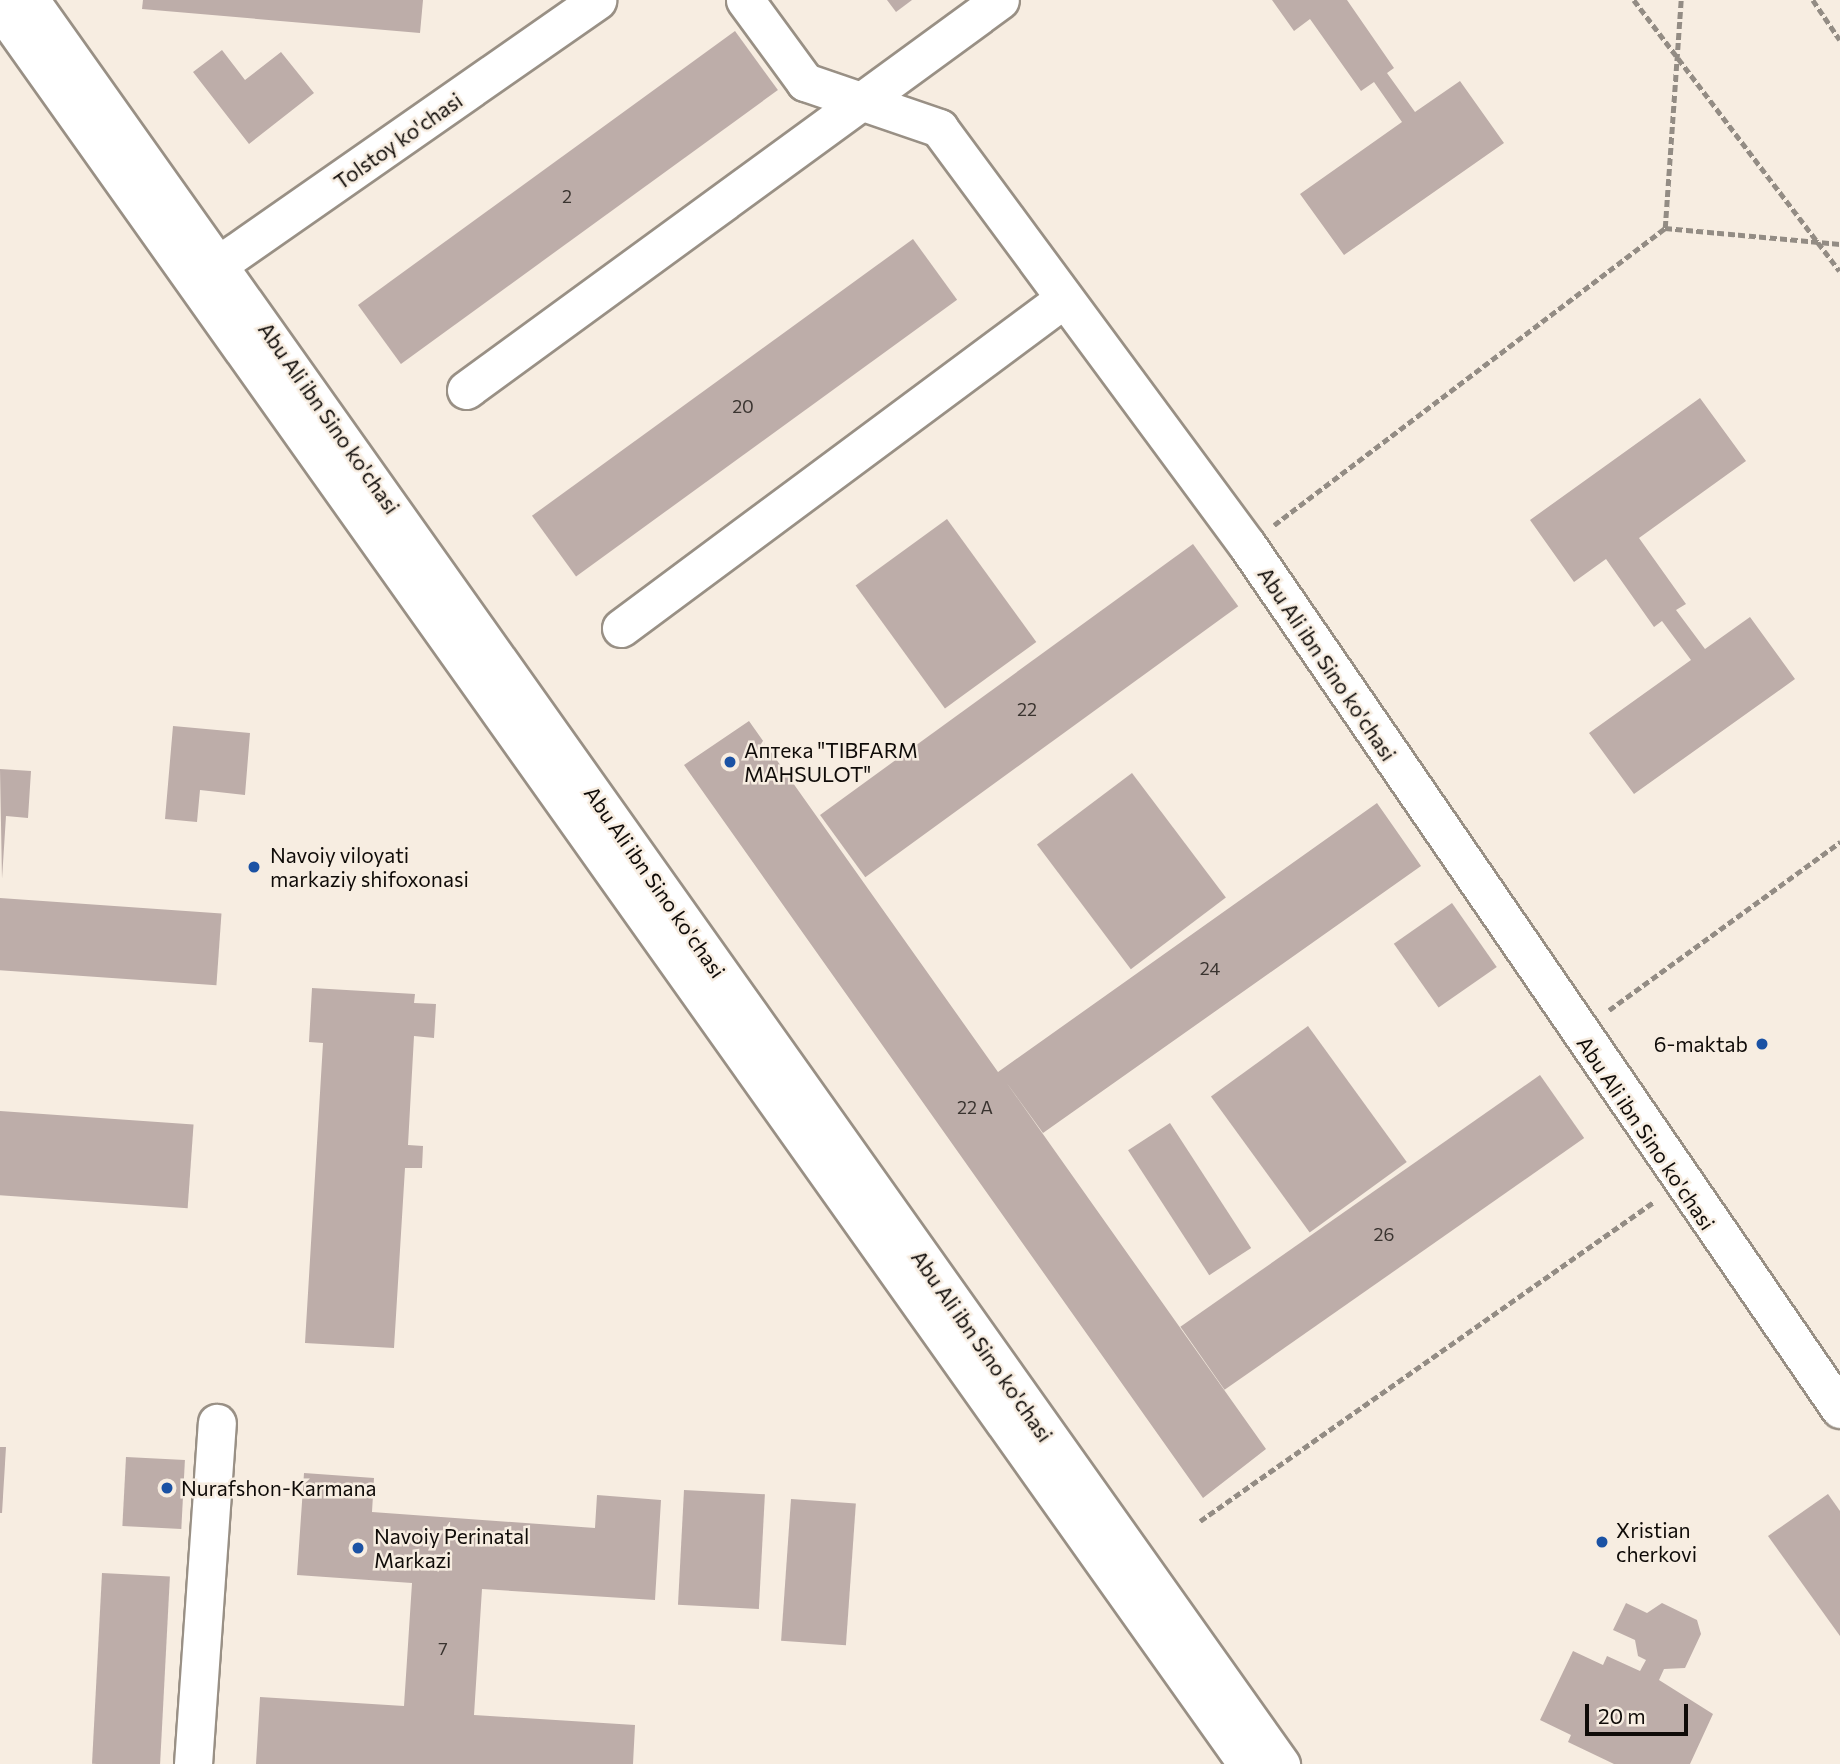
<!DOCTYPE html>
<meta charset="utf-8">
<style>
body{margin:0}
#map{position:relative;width:1840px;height:1764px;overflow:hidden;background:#f7ede1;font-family:Commissioner,sans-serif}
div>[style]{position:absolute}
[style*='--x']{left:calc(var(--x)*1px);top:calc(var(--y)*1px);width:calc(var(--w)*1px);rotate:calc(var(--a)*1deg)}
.building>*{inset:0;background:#bdada9;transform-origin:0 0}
.path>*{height:4.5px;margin-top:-2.25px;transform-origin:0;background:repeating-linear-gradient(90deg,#938c84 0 7px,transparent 0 10.5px)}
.roads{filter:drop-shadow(2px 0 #999085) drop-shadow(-2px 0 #999085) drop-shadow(0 2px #999085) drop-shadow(0 -2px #999085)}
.minor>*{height:37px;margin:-18.5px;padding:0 18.5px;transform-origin:18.5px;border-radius:18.5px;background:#fff}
.dots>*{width:19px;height:19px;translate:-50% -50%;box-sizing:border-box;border:4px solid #f7ede1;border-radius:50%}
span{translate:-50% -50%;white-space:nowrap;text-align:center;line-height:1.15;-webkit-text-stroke:5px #f7ede1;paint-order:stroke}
.number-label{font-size:18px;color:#3a3430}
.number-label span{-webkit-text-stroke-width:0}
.street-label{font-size:21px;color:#0f0b08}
.poi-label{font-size:21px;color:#0f0b08}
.left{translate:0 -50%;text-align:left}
.right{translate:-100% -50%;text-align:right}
.scale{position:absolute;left:1585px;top:1704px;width:103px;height:32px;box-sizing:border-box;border:4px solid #0f0b08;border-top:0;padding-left:9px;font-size:21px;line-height:24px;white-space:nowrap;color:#0f0b08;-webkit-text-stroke:5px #f7ede1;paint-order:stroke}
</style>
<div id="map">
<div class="building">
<div style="clip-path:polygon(143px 0,423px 0,420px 33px,142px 9px)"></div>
<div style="clip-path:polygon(887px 0,912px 0,896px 12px)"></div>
<div style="clip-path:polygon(1272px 0,1347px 0,1394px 68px,1387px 73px,1415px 112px,1460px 81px,1504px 143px,1344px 255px,1300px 194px,1402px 122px,1374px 82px,1361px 91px,1310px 19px,1294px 31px)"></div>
<div style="left:735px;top:31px;width:73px;height:466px;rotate:54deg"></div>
<div style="clip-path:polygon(222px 50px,245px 80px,281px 52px,314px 93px,249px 144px,193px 72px)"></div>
<div style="left:913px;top:239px;width:75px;height:471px;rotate:54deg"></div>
<div style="clip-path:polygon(1700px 398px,1746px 461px,1639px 538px,1686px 604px,1676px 610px,1705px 649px,1750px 617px,1795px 679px,1634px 794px,1589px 733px,1691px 660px,1662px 621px,1654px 627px,1606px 559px,1574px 582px,1530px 520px)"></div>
<div style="left:947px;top:519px;width:152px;height:113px;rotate:54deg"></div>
<div style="left:1193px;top:544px;width:77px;height:461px;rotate:54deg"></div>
<div style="clip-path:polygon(749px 721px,998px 1072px,1377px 803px,1421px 866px,1043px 1133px,1006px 1082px,1266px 1449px,1203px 1498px,684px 765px)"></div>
<div style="clip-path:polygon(173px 726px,250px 733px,245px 795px,200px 790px,197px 822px,165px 819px)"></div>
<div style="clip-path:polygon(0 769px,31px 771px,28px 818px,6px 816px,2px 879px)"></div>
<div style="left:1132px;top:773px;width:156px;height:119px;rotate:53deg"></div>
<div style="left:0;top:898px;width:222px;height:72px;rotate:4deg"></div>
<div style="left:1452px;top:903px;width:78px;height:71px;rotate:55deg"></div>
<div style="clip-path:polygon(312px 988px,415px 994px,414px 1003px,436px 1004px,434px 1038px,414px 1036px,408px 1145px,423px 1146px,422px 1168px,405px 1168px,394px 1348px,305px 1343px,323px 1043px,309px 1042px)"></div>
<div style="left:1308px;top:1026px;width:168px;height:120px;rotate:54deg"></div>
<div style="left:1540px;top:1075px;width:77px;height:439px;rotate:55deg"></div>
<div style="left:0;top:1111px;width:194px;height:84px;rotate:4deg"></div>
<div style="left:1170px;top:1123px;width:149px;height:50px;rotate:57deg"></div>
<div style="clip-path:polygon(0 1447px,6px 1447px,2px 1513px,0 1513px)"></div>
<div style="left:126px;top:1457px;width:59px;height:69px;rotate:3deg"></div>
<div style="clip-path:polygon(304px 1473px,374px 1478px,372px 1512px,595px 1528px,597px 1495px,661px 1500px,655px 1600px,482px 1589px,474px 1715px,635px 1725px,633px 1764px,256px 1764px,260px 1697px,404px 1706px,412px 1583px,297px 1575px)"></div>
<div style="left:684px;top:1490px;width:81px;height:115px;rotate:3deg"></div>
<div style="clip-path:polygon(1828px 1494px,1840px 1511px,1840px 1636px,1768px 1536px)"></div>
<div style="left:791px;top:1499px;width:65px;height:142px;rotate:4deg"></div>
<div style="left:102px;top:1573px;width:68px;height:191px;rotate:3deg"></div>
<div style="clip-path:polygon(1626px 1603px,1647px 1613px,1662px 1603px,1697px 1620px,1701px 1634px,1685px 1668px,1664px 1669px,1659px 1680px,1713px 1714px,1690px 1764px,1614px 1764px,1568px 1742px,1571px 1735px,1540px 1720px,1573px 1651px,1603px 1665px,1607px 1656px,1640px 1671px,1646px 1660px,1638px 1656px,1635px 1640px,1613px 1630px)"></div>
</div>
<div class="path">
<div style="--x:1634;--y:0;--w:340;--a:52.8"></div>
<div style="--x:1813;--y:0;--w:48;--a:56"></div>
<div style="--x:1665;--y:228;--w:176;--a:5.2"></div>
<div style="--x:1274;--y:525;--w:491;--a:-37.2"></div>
<div style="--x:1665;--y:228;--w:229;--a:-86"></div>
<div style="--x:1609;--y:1010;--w:286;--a:-36"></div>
<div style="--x:1200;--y:1521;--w:556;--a:-35.12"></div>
</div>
<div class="roads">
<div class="minor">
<div style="--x:30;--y:0;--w:2163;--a:54.66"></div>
<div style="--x:745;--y:0;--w:102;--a:53.8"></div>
<div style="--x:805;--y:82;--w:142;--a:18.9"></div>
<div style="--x:939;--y:128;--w:518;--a:53.55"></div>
<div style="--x:1247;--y:545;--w:1048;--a:55.54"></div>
<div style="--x:0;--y:8;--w:2154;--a:54.62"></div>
<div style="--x:202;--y:276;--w:482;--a:-34.9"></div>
<div style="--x:466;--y:390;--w:661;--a:-36.14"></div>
<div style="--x:621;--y:628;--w:548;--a:-36.62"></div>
<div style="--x:193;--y:1764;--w:342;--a:-86"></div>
</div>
</div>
<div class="dots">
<div style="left:730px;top:762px;background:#1b52a4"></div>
<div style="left:254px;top:867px;background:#1b52a4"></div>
<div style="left:1762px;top:1044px;background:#1b52a4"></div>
<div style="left:167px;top:1488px;background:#1b52a4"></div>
<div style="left:1602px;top:1542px;background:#1b52a4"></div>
<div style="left:358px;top:1548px;background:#1b52a4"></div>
</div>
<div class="number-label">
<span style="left:567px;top:196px">2</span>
<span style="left:743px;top:406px">20</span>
<span style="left:1027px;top:709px">22</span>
<span style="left:1210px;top:968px">24</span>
<span style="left:975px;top:1107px">22 А</span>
<span style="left:1384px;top:1234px">26</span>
<span style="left:443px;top:1648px">7</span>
</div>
<div class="street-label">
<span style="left:398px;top:141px;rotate:-35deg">Tolstoy ko'chasi</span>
<span style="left:329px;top:418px;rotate:55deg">Abu Ali ibn Sino ko'chasi</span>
<span style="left:1327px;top:664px;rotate:56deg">Abu Ali ibn Sino ko'chasi</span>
<span style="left:655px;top:882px;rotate:55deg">Abu Ali ibn Sino ko'chasi</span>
<span style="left:1646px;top:1133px;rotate:56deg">Abu Ali ibn Sino ko'chasi</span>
<span style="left:982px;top:1346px;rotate:55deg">Abu Ali ibn Sino ko'chasi</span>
</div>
<div class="poi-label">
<span class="left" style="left:744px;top:762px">Аптека "TIBFARM<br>MAHSULOT"</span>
<span class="left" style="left:270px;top:867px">Navoiy viloyati<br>markaziy shifoxonasi</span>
<span class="right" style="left:1748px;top:1044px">6-maktab</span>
<span class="left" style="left:181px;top:1488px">Nurafshon-Karmana</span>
<span class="left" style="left:1616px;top:1542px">Xristian<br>cherkovi</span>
<span class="left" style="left:374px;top:1548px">Navoiy Perinatal<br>Markazi</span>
</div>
<div class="scale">20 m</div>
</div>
